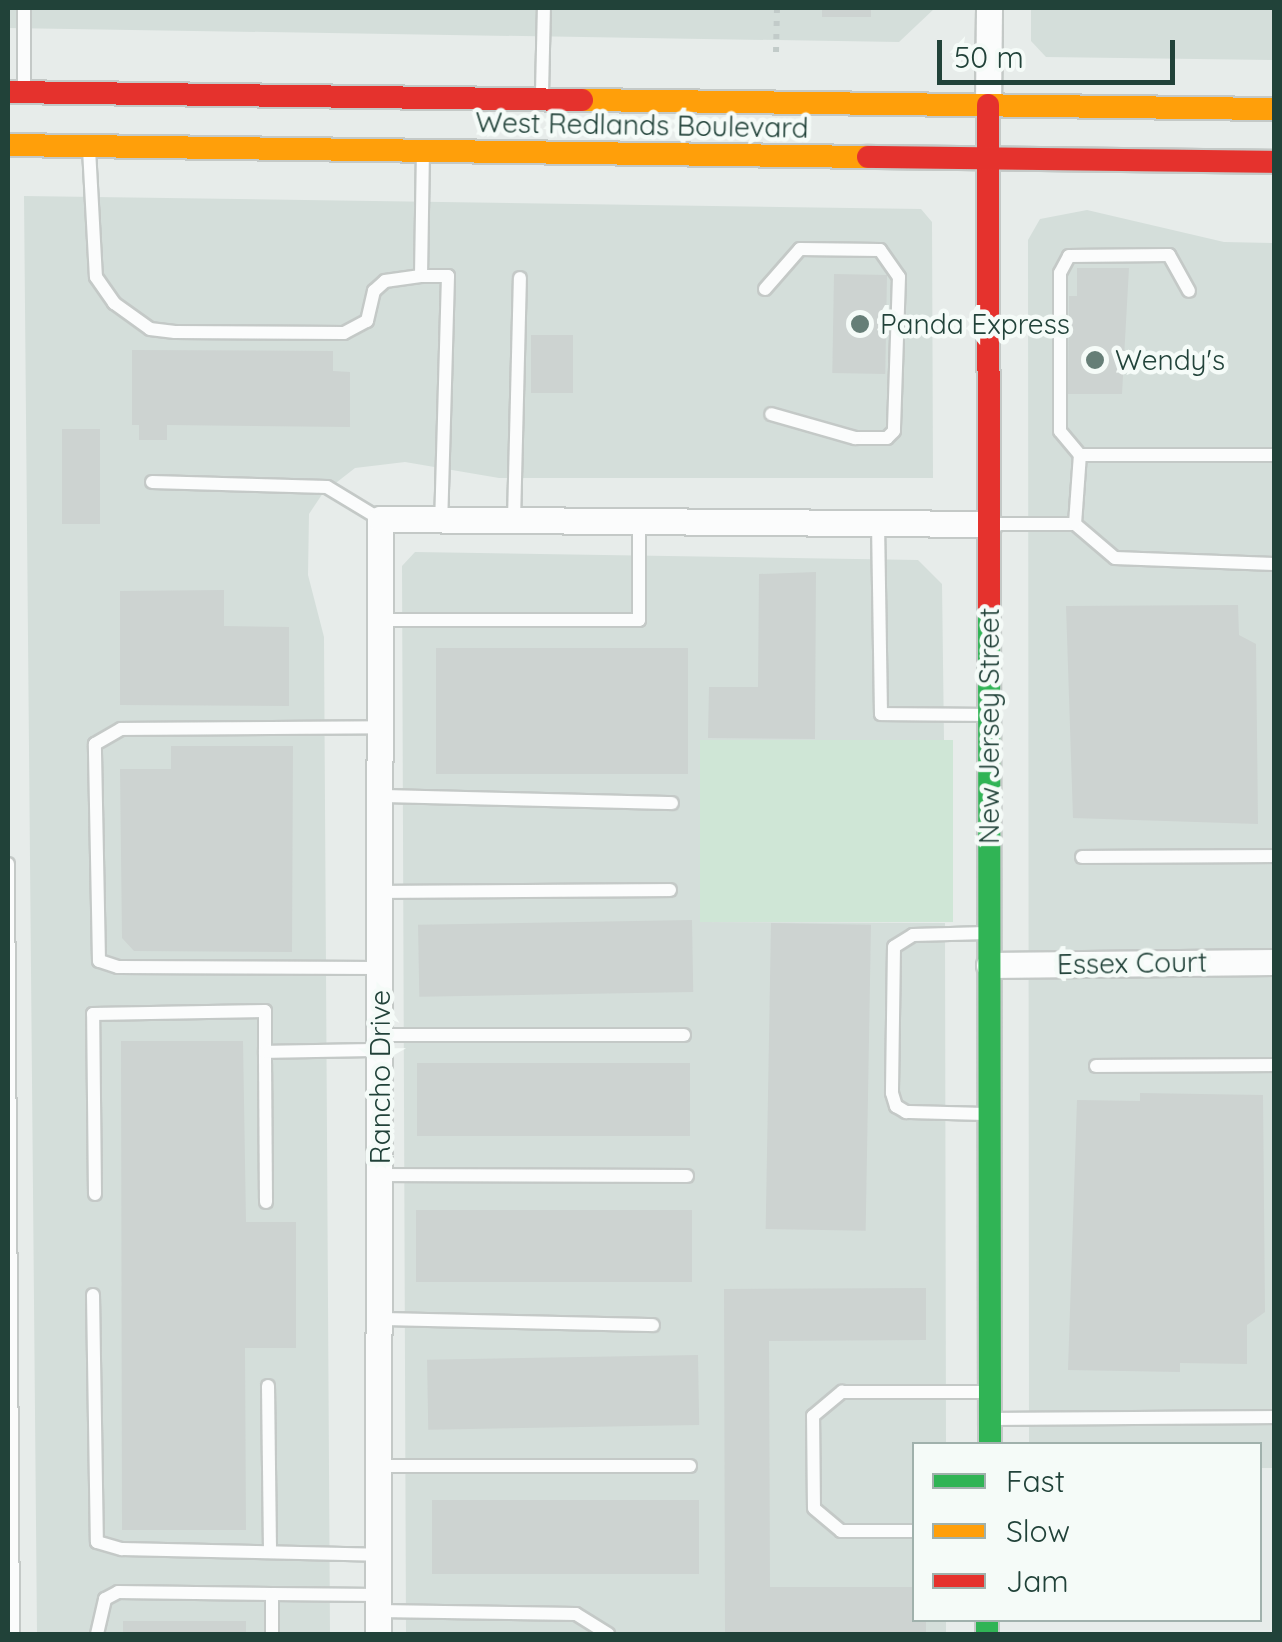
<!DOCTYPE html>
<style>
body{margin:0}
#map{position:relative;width:1282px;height:1642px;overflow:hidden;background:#e7ecea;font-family:Quicksand,sans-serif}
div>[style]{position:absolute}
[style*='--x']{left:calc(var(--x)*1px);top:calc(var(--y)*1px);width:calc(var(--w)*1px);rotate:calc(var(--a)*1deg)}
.built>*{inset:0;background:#d4deda}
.green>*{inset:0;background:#cfe6d6;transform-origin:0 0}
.building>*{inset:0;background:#cdd3d1;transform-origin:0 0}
.path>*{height:6px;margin-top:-3px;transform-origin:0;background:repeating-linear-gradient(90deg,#c2cbc9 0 5px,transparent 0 13px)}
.roads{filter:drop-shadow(2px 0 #c4c9c7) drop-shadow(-2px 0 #c4c9c7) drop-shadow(0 2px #c4c9c7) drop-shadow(0 -2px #c4c9c7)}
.lane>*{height:12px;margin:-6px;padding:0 6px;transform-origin:6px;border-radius:6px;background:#fbfcfc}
.street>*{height:25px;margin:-12.5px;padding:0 12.5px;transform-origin:12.5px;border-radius:12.5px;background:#fbfcfc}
.fast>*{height:22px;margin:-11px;padding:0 11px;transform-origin:11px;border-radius:11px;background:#30b455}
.slow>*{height:22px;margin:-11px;padding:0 11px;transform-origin:11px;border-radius:11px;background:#ff9f0a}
.jam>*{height:22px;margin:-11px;padding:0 11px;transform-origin:11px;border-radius:11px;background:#e5322d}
.dots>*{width:28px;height:28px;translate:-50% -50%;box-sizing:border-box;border:5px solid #f5fbf8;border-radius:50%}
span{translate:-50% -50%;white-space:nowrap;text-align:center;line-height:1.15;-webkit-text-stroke:9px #f5fbf8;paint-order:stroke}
.street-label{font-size:28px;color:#214239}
.poi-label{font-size:28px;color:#214239}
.left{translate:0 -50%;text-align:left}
.frame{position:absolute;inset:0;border:10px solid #214239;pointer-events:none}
.legend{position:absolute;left:912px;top:1442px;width:350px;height:180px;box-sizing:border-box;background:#f5fbf8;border:2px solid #a0b1ac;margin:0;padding:12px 18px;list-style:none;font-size:30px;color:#214239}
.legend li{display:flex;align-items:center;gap:20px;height:50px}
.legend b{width:50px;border:2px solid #a0b1ac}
.scale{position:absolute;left:937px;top:40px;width:238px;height:45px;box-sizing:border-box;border:5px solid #214239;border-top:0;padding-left:12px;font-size:30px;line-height:35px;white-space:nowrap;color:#214239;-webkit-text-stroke:8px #f5fbf8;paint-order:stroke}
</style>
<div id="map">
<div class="built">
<div style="clip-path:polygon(8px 8px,935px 8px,899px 42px,8px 28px)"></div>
<div style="clip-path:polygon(1031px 8px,1274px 8px,1274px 60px,1046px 57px,1031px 41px)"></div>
<div style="clip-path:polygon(24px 196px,921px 209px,932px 222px,933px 478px,499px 478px,405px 462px,355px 468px,323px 493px,309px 514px,308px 575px,324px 637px,330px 1634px,37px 1634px)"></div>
<div style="clip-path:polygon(1087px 210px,1224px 242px,1274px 243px,1274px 1468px,1260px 1468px,1260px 1444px,1029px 1444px,1028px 240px,1040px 219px)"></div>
<div style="clip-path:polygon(415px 552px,918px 560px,942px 584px,944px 740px,701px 740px,703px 922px,945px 923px,946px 1444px,914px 1444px,914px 1620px,946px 1620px,946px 1634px,406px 1634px,402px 566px)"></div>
</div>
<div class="green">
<div style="left:700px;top:740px;width:253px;height:182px"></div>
</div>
<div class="building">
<div style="left:822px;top:8px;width:49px;height:9px"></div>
<div style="clip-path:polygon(1077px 268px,1129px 268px,1122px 394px,1068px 394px,1069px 296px,1077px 296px)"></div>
<div style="left:834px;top:274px;width:53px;height:99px;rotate:1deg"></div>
<div style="left:531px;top:335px;width:42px;height:58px"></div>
<div style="clip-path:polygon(132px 350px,333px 351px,333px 371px,350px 372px,350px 427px,167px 425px,167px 440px,139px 440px,139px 425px,132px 425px)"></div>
<div style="left:62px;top:429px;width:38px;height:95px"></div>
<div style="clip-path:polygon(816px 572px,815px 739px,708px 738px,709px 687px,758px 687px,759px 574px)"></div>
<div style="clip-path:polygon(224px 590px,224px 626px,289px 627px,289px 706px,120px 705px,120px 591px)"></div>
<div style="clip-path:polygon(1238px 605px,1239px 635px,1256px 644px,1258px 824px,1073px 818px,1066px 606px)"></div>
<div style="left:688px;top:648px;width:126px;height:252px;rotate:90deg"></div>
<div style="clip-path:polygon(171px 746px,293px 746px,292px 952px,134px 951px,122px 938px,120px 769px,171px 769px)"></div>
<div style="left:692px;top:920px;width:72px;height:274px;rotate:89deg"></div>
<div style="left:771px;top:923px;width:100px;height:306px;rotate:1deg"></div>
<div style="clip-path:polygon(121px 1041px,243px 1041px,246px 1222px,296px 1222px,296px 1348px,245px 1348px,246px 1530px,122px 1530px)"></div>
<div style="left:690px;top:1063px;width:73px;height:273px;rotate:90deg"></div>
<div style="clip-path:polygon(1140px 1093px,1263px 1095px,1265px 1312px,1247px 1325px,1247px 1364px,1180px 1363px,1180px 1372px,1068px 1370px,1077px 1100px,1140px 1101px)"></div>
<div style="left:692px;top:1210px;width:72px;height:276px;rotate:90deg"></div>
<div style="clip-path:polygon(926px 1288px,926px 1340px,769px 1341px,770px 1587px,914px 1587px,914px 1620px,926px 1620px,926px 1634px,725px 1634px,724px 1289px)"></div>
<div style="left:698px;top:1355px;width:70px;height:271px;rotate:89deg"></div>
<div style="left:699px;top:1500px;width:74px;height:267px;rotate:90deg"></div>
<div style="left:246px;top:1621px;width:13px;height:123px;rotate:90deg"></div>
</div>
<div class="path">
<div style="--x:776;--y:52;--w:44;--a:-88.7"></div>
</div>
<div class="roads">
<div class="lane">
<div style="--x:24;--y:90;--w:82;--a:-90"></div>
<div style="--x:542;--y:93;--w:85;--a:-88.7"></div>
<div style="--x:89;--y:149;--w:128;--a:86.9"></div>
<div style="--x:96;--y:277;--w:32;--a:55"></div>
<div style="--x:114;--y:303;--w:44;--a:35.8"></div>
<div style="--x:150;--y:329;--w:25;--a:7"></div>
<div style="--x:175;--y:332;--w:169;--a:0.3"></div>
<div style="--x:344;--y:333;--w:26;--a:-28"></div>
<div style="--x:367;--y:321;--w:31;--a:-77"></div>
<div style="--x:374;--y:291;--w:15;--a:-42"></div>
<div style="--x:385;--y:281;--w:36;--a:-8"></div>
<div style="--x:421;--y:276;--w:122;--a:-89.1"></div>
<div style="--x:421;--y:276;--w:27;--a:0"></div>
<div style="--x:448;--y:276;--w:244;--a:91.6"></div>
<div style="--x:765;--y:289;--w:53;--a:-48.8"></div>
<div style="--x:800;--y:249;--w:80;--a:0.7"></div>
<div style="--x:880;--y:250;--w:33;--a:55"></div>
<div style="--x:899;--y:277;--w:154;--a:91.9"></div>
<div style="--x:894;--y:431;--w:10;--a:135"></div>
<div style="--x:887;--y:438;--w:32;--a:180"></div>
<div style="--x:855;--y:438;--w:87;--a:-164.1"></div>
<div style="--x:1080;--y:455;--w:31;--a:-130"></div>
<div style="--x:1060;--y:431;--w:158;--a:-90"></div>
<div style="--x:1060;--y:273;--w:19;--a:-62"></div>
<div style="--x:1069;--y:256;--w:100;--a:-0.6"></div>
<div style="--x:1169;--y:255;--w:41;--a:60.9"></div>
<div style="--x:152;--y:482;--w:175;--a:1.6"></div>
<div style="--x:327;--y:487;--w:62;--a:31.1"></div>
<div style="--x:514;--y:520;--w:242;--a:-88.6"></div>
<div style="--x:878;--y:523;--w:191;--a:89.1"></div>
<div style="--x:881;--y:714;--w:106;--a:0.5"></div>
<div style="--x:992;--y:524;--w:83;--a:0"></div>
<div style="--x:1075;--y:524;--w:52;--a:40.4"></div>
<div style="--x:1115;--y:558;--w:159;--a:2.2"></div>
<div style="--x:1075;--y:524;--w:69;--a:-85.9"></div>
<div style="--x:1080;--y:455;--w:194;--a:0"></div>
<div style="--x:380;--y:620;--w:259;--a:0"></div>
<div style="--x:639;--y:620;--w:99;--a:-90"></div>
<div style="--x:380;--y:796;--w:292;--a:1.4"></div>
<div style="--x:1082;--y:857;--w:192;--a:-0.3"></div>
<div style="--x:8;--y:864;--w:770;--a:89.63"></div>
<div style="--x:379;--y:892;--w:291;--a:-0.4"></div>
<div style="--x:987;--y:933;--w:74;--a:178.5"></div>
<div style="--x:913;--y:935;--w:22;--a:148"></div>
<div style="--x:894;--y:947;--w:146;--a:90.8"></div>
<div style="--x:892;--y:1093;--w:14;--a:73"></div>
<div style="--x:896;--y:1106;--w:12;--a:31"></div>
<div style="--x:906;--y:1112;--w:82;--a:1.4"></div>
<div style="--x:379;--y:968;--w:261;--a:-179.8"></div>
<div style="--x:118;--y:967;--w:20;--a:-162"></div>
<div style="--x:99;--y:961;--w:217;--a:-91.1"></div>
<div style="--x:95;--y:744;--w:30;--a:-30"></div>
<div style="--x:121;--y:729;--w:259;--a:-0.4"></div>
<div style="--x:381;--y:1035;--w:303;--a:0"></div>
<div style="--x:1096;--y:1066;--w:178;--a:-0.3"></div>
<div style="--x:380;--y:1175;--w:307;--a:0.2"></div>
<div style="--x:95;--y:1194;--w:180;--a:-90.6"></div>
<div style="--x:93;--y:1014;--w:172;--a:-1"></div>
<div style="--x:265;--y:1011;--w:41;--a:90"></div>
<div style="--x:266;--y:1202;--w:150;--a:-90.4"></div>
<div style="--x:265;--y:1052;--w:116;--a:-1"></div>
<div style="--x:93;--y:1295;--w:247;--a:89.1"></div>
<div style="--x:97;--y:1542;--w:26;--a:16"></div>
<div style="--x:122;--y:1549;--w:256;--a:1.3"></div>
<div style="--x:379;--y:1319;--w:274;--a:1.3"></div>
<div style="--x:268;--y:1386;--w:166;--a:89.3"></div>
<div style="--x:994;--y:1419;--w:280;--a:-0.4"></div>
<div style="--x:378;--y:1466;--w:312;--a:0"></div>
<div style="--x:914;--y:1531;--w:73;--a:180"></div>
<div style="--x:841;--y:1531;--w:35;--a:-140"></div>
<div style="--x:814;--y:1508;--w:92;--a:-90.6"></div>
<div style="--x:813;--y:1416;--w:38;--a:-40"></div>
<div style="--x:842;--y:1392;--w:144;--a:0"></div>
<div style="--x:378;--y:1611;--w:198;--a:0.9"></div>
<div style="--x:576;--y:1614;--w:38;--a:32"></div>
<div style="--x:97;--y:1634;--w:36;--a:-77"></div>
<div style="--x:105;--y:1599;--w:15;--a:-28"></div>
<div style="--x:118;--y:1592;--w:154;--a:0.7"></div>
<div style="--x:272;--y:1634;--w:40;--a:-90"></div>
<div style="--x:272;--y:1594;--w:106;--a:0.5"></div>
</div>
<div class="street">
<div style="--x:988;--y:105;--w:97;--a:-89.4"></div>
<div style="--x:989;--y:965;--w:285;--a:-0.6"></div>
<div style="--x:378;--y:1634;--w:1115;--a:-89.9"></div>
<div style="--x:380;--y:519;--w:609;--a:0.47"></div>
</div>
<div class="fast">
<div style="--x:989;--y:609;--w:835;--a:89.93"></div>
<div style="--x:987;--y:1620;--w:14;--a:90"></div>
</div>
<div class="slow">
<div style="--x:582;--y:100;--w:692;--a:0.75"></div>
<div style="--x:8;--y:145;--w:860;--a:0.8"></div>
</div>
<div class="jam">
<div style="--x:8;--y:92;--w:574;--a:0.8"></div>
<div style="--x:988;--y:105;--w:504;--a:89.89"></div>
<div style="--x:868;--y:157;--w:406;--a:0.7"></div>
</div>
</div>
<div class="dots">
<div style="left:860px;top:324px;background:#667e77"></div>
<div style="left:1095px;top:360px;background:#667e77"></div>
</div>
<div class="street-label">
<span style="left:642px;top:125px;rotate:1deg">West Redlands Boulevard</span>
<span style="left:989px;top:726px;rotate:-90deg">New Jersey Street</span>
<span style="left:1132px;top:963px;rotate:-1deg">Essex Court</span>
<span style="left:380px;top:1077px;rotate:-90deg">Rancho Drive</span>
</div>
<div class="poi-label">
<span class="left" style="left:880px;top:324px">Panda Express</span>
<span class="left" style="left:1115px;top:360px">Wendy's</span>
</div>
<div class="frame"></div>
<ul class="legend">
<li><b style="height:12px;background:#30b455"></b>Fast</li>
<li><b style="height:12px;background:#ff9f0a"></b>Slow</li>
<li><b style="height:12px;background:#e5322d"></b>Jam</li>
</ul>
<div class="scale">50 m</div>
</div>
